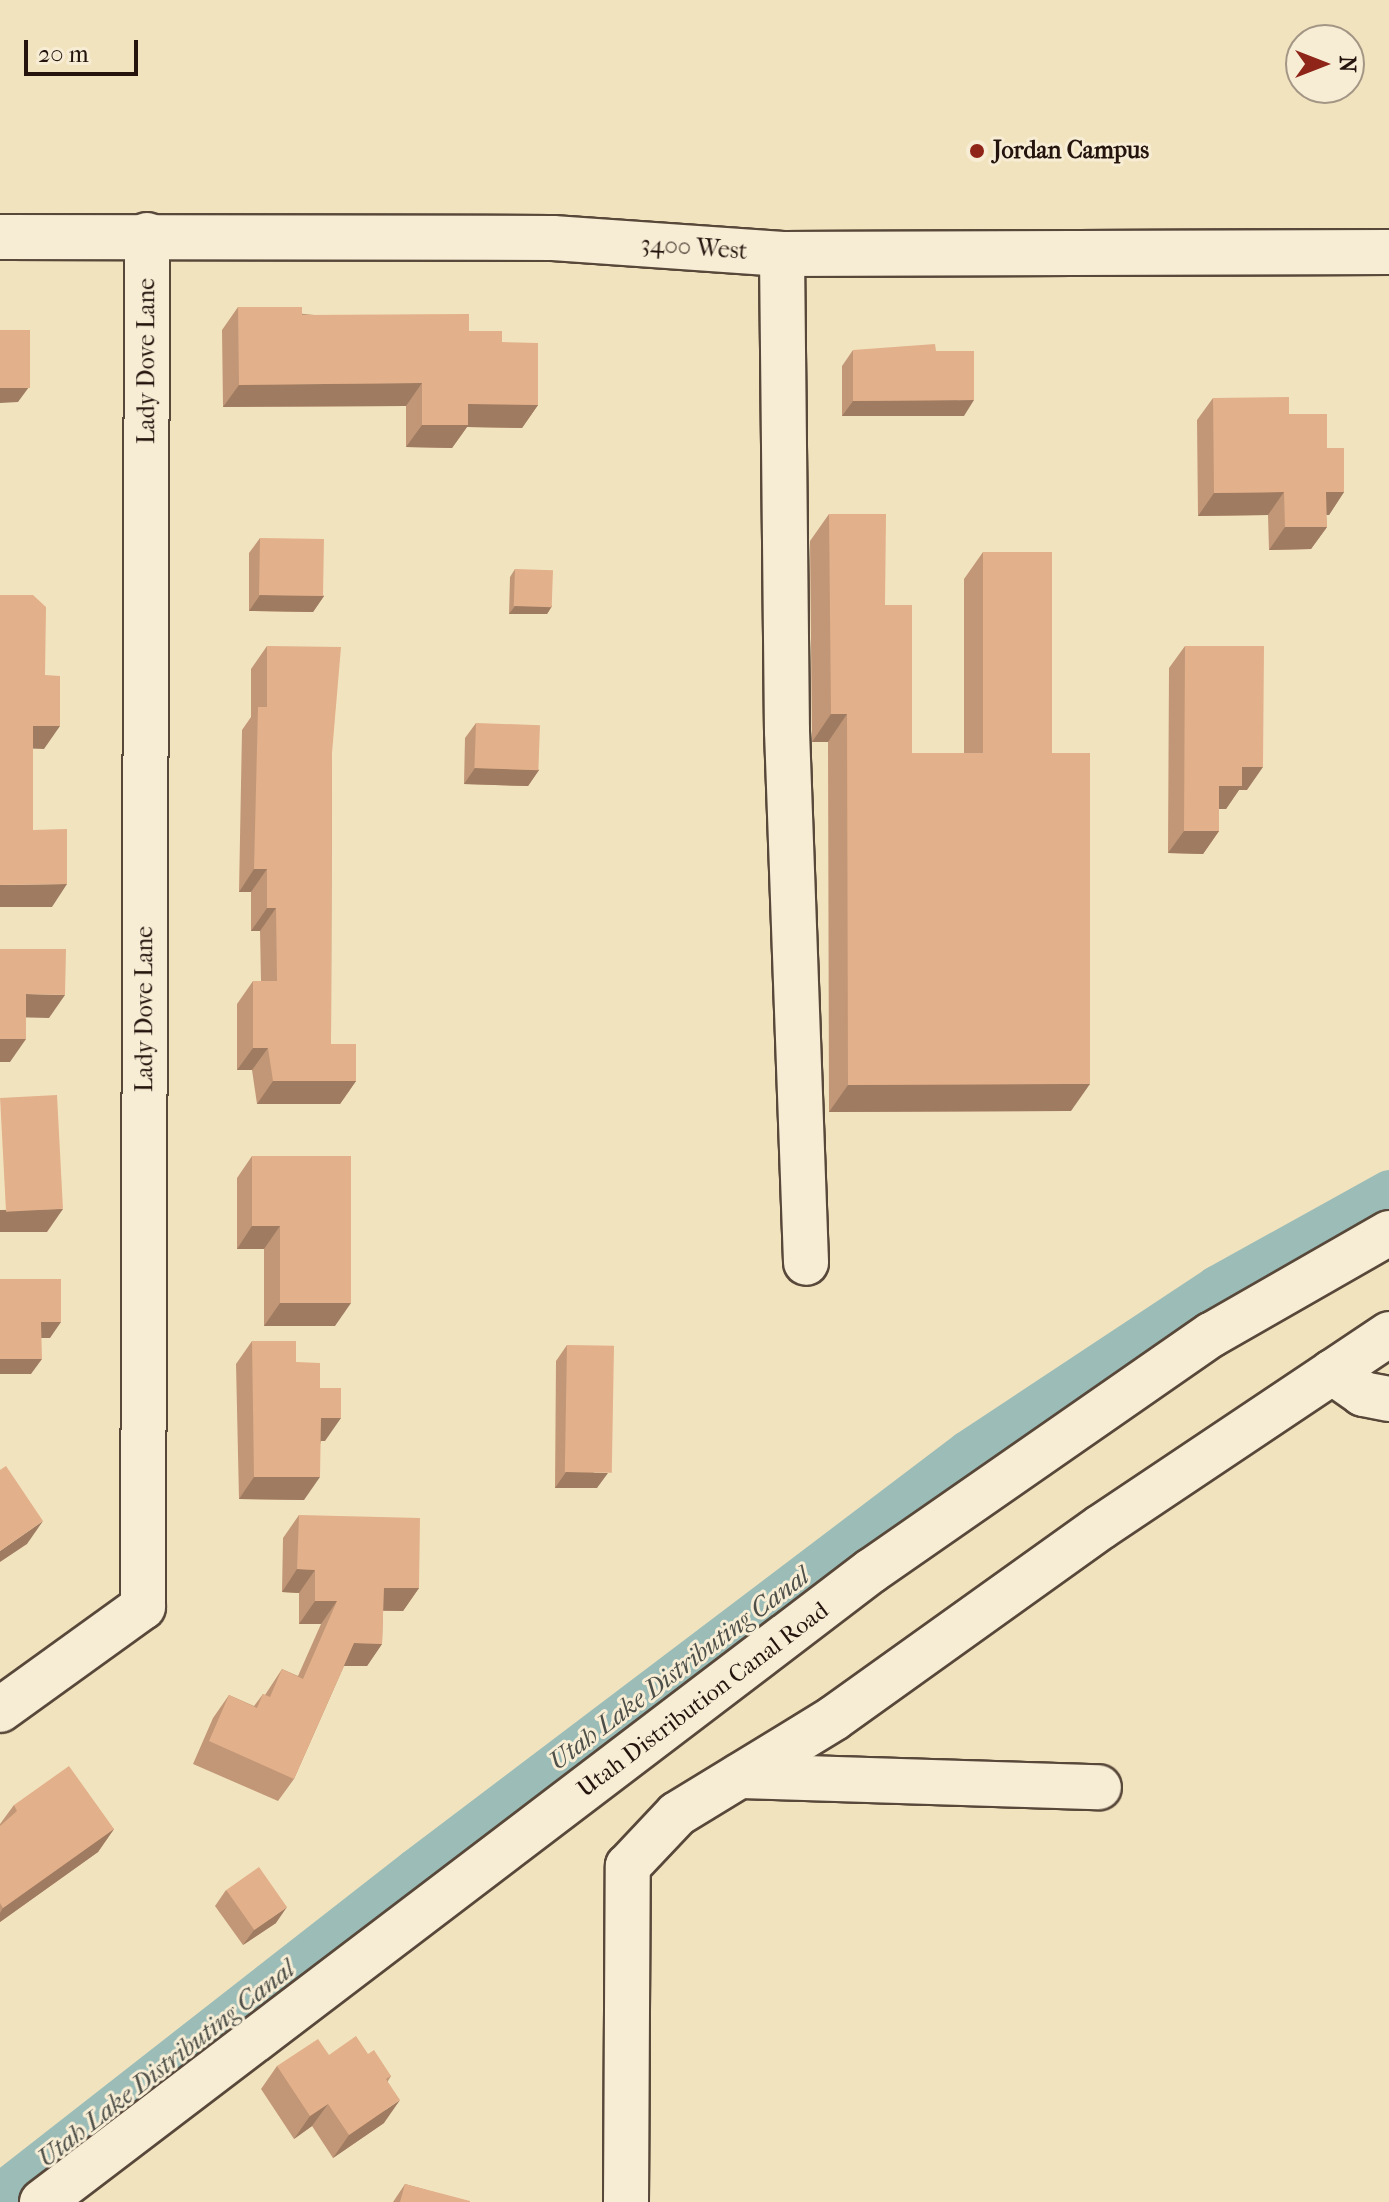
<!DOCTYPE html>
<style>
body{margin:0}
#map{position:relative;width:1389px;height:2202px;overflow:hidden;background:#f2e3bf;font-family:"IM FELL French Canon",serif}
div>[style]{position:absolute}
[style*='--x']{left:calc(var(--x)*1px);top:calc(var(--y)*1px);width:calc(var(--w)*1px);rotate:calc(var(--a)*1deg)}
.canal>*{height:40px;margin:-20px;padding:0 20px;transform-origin:20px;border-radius:20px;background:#9cbdb7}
.roads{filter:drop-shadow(2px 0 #58483a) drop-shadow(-2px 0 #58483a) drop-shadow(0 2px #58483a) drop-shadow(0 -2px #58483a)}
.minor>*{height:44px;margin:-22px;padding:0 22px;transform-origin:22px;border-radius:22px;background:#f7edd5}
.wall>*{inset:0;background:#c29777}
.shaded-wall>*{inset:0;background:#9e7b61}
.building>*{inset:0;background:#e2b08a;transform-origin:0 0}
.dots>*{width:22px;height:22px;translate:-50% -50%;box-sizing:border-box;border:4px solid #f7edd5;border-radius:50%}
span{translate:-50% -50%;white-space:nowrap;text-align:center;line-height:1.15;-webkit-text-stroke:6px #f7edd5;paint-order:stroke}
.poi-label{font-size:24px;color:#24140d;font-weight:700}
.left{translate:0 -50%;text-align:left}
.street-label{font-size:24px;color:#24140d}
.water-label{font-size:26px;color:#4e4f48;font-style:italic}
.north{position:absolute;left:1285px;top:24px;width:80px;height:80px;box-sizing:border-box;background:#f7edd5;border:2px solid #a39685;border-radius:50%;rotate:90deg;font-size:22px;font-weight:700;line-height:32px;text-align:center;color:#24140d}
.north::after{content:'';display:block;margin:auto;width:28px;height:36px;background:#8f2418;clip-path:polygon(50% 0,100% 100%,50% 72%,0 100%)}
.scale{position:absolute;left:24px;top:40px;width:114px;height:36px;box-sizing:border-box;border:4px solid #24140d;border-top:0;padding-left:10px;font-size:24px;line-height:28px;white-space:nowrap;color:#24140d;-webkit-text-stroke:6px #f7edd5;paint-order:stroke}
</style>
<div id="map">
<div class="canal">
<div style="--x:0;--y:2193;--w:526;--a:-37.98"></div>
<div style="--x:415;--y:1869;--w:692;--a:-37.13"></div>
<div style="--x:967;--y:1451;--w:299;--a:-33.5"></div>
<div style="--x:1216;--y:1286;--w:198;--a:-29"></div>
</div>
<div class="roads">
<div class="minor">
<div style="--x:0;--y:237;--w:553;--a:0.1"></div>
<div style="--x:553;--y:238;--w:230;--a:4"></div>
<div style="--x:782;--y:254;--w:607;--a:-0.19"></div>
<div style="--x:782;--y:254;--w:477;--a:89.4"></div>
<div style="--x:787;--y:731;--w:532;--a:87.95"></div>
<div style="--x:1332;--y:1372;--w:38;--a:35"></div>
<div style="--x:1363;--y:1394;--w:26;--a:11"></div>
<div style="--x:0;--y:1710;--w:176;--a:-35.8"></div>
<div style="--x:143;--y:1607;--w:1372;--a:-89.83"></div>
<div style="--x:740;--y:1776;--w:359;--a:1.8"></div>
<div style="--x:42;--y:2202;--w:1042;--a:-37.28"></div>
<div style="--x:871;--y:1571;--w:414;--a:-34.8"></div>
<div style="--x:1211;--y:1335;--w:205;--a:-29.8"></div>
<div style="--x:626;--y:2202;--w:336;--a:-89.7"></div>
<div style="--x:628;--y:1866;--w:71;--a:-46.7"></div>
<div style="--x:677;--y:1814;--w:184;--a:-31.4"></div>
<div style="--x:834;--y:1718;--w:328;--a:-35.6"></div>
<div style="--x:1101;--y:1527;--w:347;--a:-33.8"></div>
</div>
</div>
<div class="wall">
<div style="clip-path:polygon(238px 307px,469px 331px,502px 342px,538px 405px,522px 428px,467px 427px,452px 448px,406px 447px,406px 406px,223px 407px,222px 330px)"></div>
<div style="clip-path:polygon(853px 350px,936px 351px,964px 416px,842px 416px,842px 366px)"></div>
<div style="clip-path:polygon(1213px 398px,1289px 414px,1327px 448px,1344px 492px,1329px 515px,1326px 515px,1327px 527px,1311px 549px,1269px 550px,1268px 515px,1198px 516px,1197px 420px)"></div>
<div style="clip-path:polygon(829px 514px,885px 605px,912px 753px,964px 753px,964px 579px,983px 552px,1052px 753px,1071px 1111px,829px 1112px,828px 742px,812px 742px,810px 541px)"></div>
<div style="clip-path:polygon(260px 538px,324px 596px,313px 612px,249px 611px,249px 553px)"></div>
<div style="clip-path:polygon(515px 569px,552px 606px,547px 614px,509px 614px,510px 577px)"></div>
<div style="clip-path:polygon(267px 646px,332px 753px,331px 1044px,356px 1081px,340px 1104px,257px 1104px,252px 1070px,237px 1070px,237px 1004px,253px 981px,261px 981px,260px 931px,251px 931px,251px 892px,239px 892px,242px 730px,251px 717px,251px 669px)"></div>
<div style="clip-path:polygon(1185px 646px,1247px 790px,1239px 790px,1226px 809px,1219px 809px,1219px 831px,1203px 854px,1168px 853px,1169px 668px)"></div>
<div style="clip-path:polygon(476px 723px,539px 770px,528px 786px,464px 784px,465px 738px)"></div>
<div style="clip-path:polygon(252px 1156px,335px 1326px,264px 1326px,264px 1249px,237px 1249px,237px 1178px)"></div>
<div style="clip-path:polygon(252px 1341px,296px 1362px,320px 1388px,325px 1441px,321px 1441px,304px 1500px,239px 1499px,236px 1364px)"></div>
<div style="clip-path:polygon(567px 1345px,597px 1488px,555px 1488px,556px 1361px)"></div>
<div style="clip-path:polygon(299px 1515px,419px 1588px,403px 1611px,383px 1611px,382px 1644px,367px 1666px,344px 1666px,294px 1779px,278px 1801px,193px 1764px,213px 1718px,229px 1695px,254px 1706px,263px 1694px,265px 1695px,282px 1669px,298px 1676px,321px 1624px,299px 1624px,299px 1593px,282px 1592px,283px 1538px)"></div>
<div style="clip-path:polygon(14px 1805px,114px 1829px,98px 1852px,0 1922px,0 1824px)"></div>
<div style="clip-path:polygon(226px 1890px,276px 1923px,243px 1945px,215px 1906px)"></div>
<div style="clip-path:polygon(368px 2054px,391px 2076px,388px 2081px,384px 2123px,333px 2158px,312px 2126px,294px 2139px,261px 2089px,277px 2066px,329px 2055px)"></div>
<div style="clip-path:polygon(405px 2184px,470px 2202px,393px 2202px)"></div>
</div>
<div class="shaded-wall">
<div style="clip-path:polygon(422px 383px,406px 406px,223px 407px,239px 385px)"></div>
<div style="clip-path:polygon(29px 387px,18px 402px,0 403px,0 388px)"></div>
<div style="clip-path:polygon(974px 400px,964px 416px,842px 416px,853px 401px)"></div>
<div style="clip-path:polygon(468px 404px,538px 405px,522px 428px,467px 427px,452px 448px,406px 447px,422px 425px)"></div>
<div style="clip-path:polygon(1284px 492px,1268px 515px,1198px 516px,1214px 493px)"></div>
<div style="clip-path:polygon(1326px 492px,1344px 492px,1329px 515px,1310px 515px)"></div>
<div style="clip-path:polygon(1285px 527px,1327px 527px,1311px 549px,1269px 550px)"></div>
<div style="clip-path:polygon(260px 595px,324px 596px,313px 612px,249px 611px)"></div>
<div style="clip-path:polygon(515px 606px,552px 606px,547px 614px,509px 614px)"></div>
<div style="clip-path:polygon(831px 714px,847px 714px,828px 742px,812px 742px)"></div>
<div style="clip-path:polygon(33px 726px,60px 726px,44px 749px,17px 748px)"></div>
<div style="clip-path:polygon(1242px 767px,1263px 767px,1247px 790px,1239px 790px,1226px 809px,1203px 809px,1219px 786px)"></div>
<div style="clip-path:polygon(475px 768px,539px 770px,528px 786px,464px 784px)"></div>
<div style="clip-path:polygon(1184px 831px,1219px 831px,1203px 854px,1168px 853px)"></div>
<div style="clip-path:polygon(254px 869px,267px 869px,251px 892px,239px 892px)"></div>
<div style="clip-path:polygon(67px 884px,52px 907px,0 907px,0 885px)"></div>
<div style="clip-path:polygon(267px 908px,276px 908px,260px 931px,251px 931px)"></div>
<div style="clip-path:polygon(26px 994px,65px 995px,49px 1018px,10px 1017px)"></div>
<div style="clip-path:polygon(0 1039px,26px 1039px,10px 1062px,0 1062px)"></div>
<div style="clip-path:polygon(253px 1048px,268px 1048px,252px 1070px,237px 1070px)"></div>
<div style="clip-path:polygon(273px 1081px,356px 1081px,340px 1104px,257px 1104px)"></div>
<div style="clip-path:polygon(1090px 1084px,1071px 1111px,829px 1112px,848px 1085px)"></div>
<div style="clip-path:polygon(63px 1209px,47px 1232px,0 1232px,0 1210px)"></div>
<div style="clip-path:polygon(252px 1226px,280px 1226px,264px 1249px,237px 1249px)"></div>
<div style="clip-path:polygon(280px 1303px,351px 1303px,335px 1326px,264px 1326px)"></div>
<div style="clip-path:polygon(41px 1322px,61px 1322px,50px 1338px,30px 1338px)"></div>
<div style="clip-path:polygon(0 1359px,42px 1359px,31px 1374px,0 1374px)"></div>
<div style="clip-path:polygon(321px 1418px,341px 1418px,325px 1441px,305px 1441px)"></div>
<div style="clip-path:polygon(566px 1472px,608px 1473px,597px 1488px,555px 1488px)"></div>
<div style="clip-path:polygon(254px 1477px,320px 1477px,304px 1500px,239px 1499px)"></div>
<div style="clip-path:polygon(43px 1521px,27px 1544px,0 1562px,0 1551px)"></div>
<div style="clip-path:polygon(297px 1569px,315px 1570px,299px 1593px,282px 1592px)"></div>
<div style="clip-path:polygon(384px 1588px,419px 1588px,403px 1611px,368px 1610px)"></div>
<div style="clip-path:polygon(315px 1601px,337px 1601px,321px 1624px,299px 1624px)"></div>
<div style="clip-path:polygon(354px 1643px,382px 1644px,367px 1666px,339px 1666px)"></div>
<div style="clip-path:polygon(114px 1829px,98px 1852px,0 1922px,0 1913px,3px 1908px)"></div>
<div style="clip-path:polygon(287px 1907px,276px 1923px,243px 1945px,254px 1930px)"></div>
<div style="clip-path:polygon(400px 2100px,384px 2123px,333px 2158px,349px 2135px)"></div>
<div style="clip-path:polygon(328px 2104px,312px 2126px,294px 2139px,310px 2116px)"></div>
</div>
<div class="building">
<div style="clip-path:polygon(238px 307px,302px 307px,302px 315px,469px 314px,469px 331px,502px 331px,502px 342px,538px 343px,538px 405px,468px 404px,468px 425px,422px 425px,422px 383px,239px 385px)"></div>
<div style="left:0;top:330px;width:30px;height:58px"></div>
<div style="clip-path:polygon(935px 344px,936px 351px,974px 351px,974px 400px,853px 401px,853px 350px)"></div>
<div style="clip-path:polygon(1289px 397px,1289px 414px,1327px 414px,1327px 448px,1344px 448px,1344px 492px,1326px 492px,1327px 527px,1285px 527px,1284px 492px,1214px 493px,1213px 398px)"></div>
<div style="clip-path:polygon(829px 514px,886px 514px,885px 605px,912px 605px,912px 753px,983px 753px,983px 552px,1052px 552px,1052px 753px,1090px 753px,1090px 1084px,848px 1085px,847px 714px,831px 714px)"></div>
<div style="left:260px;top:538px;width:64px;height:57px;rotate:1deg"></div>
<div style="left:515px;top:569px;width:38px;height:37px;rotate:2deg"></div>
<div style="clip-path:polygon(0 595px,33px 595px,46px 607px,45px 675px,60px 676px,60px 726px,33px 726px,33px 830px,67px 829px,67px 884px,0 885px)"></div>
<div style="clip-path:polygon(267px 646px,341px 647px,332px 753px,331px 1044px,356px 1044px,356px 1081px,273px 1081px,268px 1048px,253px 1048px,253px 981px,277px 981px,276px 908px,267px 908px,267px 869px,254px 869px,258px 707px,267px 707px)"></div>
<div style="clip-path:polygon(1185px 646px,1264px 646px,1263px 767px,1242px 767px,1242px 786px,1219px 786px,1219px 831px,1184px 831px)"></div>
<div style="left:476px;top:723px;width:64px;height:45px;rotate:2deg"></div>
<div style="clip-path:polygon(0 949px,66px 949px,65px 995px,26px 994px,26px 1039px,0 1039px)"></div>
<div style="left:57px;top:1095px;width:114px;height:57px;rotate:87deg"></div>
<div style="clip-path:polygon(252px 1156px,351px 1156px,351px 1303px,280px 1303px,280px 1226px,252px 1226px)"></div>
<div style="clip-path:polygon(0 1279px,61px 1279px,61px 1322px,41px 1322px,42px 1359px,0 1359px)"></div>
<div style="clip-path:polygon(252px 1341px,296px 1341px,296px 1362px,320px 1363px,320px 1388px,341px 1388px,341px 1418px,321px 1418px,320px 1477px,254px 1477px)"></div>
<div style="left:567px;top:1345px;width:47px;height:127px;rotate:1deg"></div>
<div style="clip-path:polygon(6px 1466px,43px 1521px,0 1551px,0 1470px)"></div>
<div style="clip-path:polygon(299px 1515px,420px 1518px,419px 1588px,384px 1588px,382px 1644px,354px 1643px,294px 1779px,209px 1741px,229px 1695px,257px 1708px,263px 1694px,270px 1697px,282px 1669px,303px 1679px,337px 1601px,315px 1601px,315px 1570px,297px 1569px)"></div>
<div style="clip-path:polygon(69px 1766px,114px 1829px,3px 1908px,0 1903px,0 1826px,17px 1811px,14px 1805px)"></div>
<div style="left:259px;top:1867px;width:49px;height:40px;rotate:55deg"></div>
<div style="clip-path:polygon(356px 2036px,368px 2054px,374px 2050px,391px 2076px,386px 2079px,400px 2100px,349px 2135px,328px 2104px,310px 2116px,277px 2066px,318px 2039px,329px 2055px)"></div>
<div style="clip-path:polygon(405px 2184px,470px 2201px,470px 2202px,400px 2202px)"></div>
</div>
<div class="dots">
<div style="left:977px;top:151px;background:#8f2418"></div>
</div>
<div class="poi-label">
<span class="left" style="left:993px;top:151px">Jordan Campus</span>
</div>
<div class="street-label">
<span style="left:694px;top:248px;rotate:4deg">3400 West</span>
<span style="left:147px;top:361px;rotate:-90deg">Lady Dove Lane</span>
<span style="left:145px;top:1009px;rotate:-90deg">Lady Dove Lane</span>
<span style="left:703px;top:1700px;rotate:-37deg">Utah Distribution Canal Road</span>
</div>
<div class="water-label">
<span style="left:679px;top:1669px;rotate:-37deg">Utah Lake Distributing Canal</span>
<span style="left:166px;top:2064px;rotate:-38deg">Utah Lake Distributing Canal</span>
</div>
<div class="north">N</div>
<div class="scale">20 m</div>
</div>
